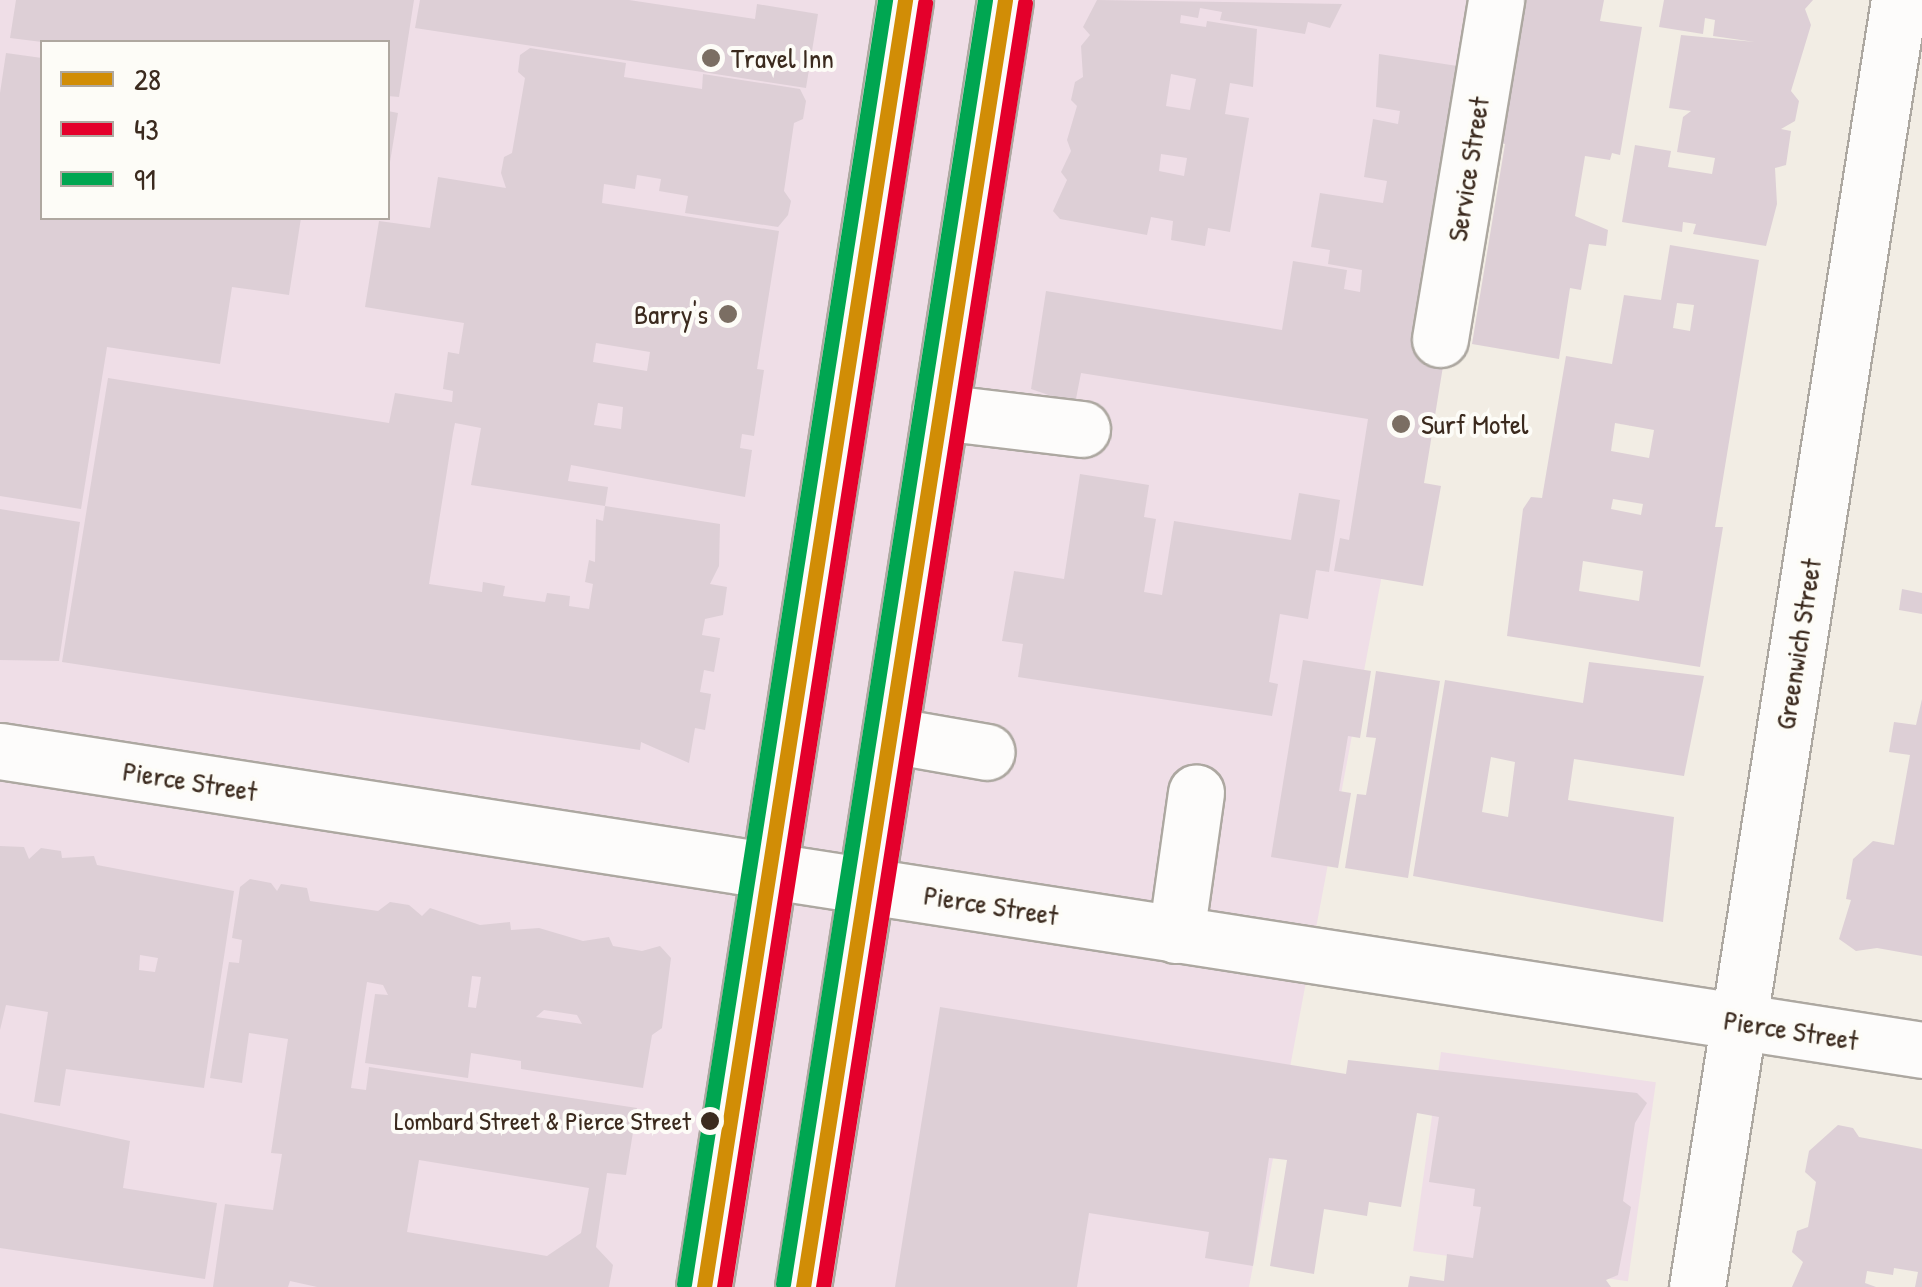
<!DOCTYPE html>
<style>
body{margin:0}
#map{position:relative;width:1922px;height:1287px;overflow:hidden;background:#f2ede4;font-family:"Patrick Hand",sans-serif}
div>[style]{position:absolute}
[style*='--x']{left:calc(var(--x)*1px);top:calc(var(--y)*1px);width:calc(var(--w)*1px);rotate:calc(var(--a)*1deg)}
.built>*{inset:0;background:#efdee7;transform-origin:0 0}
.building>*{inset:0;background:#ddcfd6}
.roads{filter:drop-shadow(2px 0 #ada8a1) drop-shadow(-2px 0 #ada8a1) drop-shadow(0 2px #ada8a1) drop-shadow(0 -2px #ada8a1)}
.minor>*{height:55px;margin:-27.5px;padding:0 27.5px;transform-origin:27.5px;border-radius:27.5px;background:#fdfcfb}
.highway>*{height:55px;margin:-27.5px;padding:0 27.5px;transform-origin:27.5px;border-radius:27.5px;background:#fdfcfb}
.bus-1>*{height:15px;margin:-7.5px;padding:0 7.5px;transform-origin:7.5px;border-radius:7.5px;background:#d18d06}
.bus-2>*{height:15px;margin:-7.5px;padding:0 7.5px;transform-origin:7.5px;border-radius:7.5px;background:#e4002b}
.bus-3>*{height:15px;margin:-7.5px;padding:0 7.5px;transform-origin:7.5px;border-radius:7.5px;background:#00a651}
.dots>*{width:28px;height:28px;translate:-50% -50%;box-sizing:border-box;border:5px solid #fdfcf7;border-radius:50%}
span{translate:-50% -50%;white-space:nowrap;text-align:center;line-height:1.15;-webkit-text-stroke:8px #fdfcf7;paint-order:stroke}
.bus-label{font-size:26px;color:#3b2a1e}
.right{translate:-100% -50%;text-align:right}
.poi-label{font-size:28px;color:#3b2a1e}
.left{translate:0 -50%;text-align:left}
.street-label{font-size:28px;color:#3b2a1e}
.legend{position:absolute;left:40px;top:40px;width:350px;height:180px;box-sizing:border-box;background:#fdfcf7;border:2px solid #afa8a0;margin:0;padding:12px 18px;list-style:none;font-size:30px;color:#3b2a1e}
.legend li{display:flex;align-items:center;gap:20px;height:50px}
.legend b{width:50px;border:2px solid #afa8a0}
</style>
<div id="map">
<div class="built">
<div style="clip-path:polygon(evenodd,0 0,1482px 0,1426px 339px,1249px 1287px,0 1287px,0 0,42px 42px,388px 42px,388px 218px,42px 218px,42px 42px)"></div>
<div style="left:1441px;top:1052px;width:217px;height:201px;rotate:8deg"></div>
</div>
<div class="building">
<div style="clip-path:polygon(16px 0,414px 0,399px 97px,388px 96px,388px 42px,42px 42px,10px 38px)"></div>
<div style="clip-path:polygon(420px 0,629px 0,755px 19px,757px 4px,818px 14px,806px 88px,415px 28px)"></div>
<div style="clip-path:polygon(evenodd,1097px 0,1342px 4px,1330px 28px,1308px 22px,1305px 34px,1220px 20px,1222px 12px,1200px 8px,1198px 18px,1181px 15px,1180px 23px,1206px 27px,1207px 21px,1257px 29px,1253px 87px,1230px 83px,1225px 114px,1249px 118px,1230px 232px,1208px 228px,1205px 246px,1171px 240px,1173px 221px,1151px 217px,1147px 235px,1060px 219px,1053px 211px,1067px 180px,1061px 172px,1071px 151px,1067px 140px,1077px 106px,1071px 100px,1075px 82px,1083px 77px,1081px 46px,1090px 35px,1083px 27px,1097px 0,1171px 74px,1196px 79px,1190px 110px,1166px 106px,1171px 74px,1097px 0,1161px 154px,1187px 158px,1184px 176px,1159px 171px,1161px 154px)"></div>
<div style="clip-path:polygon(1525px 0,1604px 0,1600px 21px,1642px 27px,1620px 155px,1612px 153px,1610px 160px,1585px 156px,1575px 216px,1608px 230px,1606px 246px,1589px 244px,1581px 290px,1570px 288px,1559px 359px,1472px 344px,1505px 144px,1496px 142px,1518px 8px)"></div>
<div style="clip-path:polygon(1664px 0,1813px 0,1805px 9px,1811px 25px,1791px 91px,1799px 101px,1795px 121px,1781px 129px,1791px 131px,1786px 165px,1775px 168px,1777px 204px,1766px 246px,1693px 234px,1696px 224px,1683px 222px,1682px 232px,1622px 222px,1635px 145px,1671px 151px,1668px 167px,1712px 174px,1715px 158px,1677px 152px,1683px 117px,1691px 111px,1669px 108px,1681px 35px,1755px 42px,1713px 36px,1715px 20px,1705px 18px,1703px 34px,1659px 27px)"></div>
<div style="clip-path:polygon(evenodd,530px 48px,626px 63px,624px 77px,702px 89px,703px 74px,800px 89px,806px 101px,803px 119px,794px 123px,784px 191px,791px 201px,788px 215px,778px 227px,685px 213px,688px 196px,659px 191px,661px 179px,637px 175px,635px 189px,604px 184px,602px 203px,779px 231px,757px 369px,764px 370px,754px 436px,742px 434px,740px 448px,752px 450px,745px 497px,571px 465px,568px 481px,608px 487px,605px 506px,471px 485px,481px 428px,455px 423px,453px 433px,429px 584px,482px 592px,483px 582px,505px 586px,503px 596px,545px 602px,547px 593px,570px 596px,569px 606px,589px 609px,593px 584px,585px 582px,589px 560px,595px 562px,596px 519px,603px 521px,605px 506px,720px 524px,719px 566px,710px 584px,727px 587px,723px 615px,705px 619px,702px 635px,720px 638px,714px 672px,704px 670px,700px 692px,711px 694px,705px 730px,695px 728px,689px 763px,641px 742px,640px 750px,62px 662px,108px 378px,389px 423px,395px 393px,452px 402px,453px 391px,443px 389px,448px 352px,459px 354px,464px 323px,365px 307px,379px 221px,430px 228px,438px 177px,506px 188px,501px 173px,504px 157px,512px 153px,525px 78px,518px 72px,520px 55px,530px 48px,596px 343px,650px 352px,647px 371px,593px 362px,596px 343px,530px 48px,598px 403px,623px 407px,621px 429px,594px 425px,598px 403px)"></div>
<div style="clip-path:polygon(6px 53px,42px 58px,42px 218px,301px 218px,289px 295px,232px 287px,220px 364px,107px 347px,81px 509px,0 496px,0 93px)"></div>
<div style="clip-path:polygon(1379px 54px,1464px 67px,1440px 212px,1432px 211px,1420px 280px,1429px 281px,1445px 354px,1424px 483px,1441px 486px,1423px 586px,1334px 571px,1340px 538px,1349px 540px,1368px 419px,1081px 373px,1075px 404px,1031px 389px,1046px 291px,1282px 330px,1293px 261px,1347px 270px,1344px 289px,1360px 292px,1362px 270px,1328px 264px,1330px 250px,1311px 247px,1320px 193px,1383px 203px,1387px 181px,1364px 177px,1373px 119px,1398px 124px,1400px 111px,1376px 107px)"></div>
<div style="clip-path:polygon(388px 111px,398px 113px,390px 162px,388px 162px)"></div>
<div style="clip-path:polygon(evenodd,1670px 245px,1759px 260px,1715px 527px,1723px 527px,1700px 667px,1507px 636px,1523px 509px,1531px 497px,1542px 498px,1566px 356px,1612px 364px,1624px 295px,1661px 300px,1670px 245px,1677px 303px,1694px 305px,1690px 331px,1673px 328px,1677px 303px,1670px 245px,1615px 423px,1654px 430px,1649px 458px,1611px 451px,1615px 423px,1670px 245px,1613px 499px,1643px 504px,1641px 515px,1611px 509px,1613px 499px,1670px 245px,1583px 561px,1643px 571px,1639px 601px,1579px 591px,1583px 561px)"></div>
<div style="clip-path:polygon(1080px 474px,1149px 485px,1144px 517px,1156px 519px,1144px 592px,1162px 595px,1174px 521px,1291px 540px,1299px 493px,1340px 500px,1329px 572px,1316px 570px,1308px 619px,1280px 614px,1269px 682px,1278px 684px,1272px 716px,1018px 677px,1023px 644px,1002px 641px,1014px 571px,1064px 579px)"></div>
<div style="clip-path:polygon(0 509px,80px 522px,59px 661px,0 660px)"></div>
<div style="clip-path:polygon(1902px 589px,1922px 593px,1922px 614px,1899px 610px)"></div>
<div style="clip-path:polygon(1303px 660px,1371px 671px,1360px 738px,1348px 736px,1339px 791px,1351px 793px,1338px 868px,1271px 857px)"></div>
<div style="clip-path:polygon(evenodd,1589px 662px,1704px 676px,1684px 776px,1574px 759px,1568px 800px,1674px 817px,1663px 922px,1413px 876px,1445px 680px,1583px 703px,1589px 662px,1491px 757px,1515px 762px,1508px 817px,1482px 812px,1491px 757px)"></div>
<div style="clip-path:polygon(1376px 671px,1440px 681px,1408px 878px,1345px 868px,1357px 794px,1366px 795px,1376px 738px,1366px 737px)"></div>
<div style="clip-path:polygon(1922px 699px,1922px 956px,1877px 948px,1856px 951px,1839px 939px,1851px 900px,1846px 899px,1853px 859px,1873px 841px,1894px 845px,1910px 755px,1889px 752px,1894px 722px,1916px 725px)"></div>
<div style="clip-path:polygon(evenodd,0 846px,24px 847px,29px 859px,41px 848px,61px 851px,62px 858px,94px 856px,97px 865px,234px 891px,204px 1088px,66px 1069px,60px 1106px,34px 1102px,48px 1012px,6px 1005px,0 1030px,0 846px,140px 955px,158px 958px,155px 972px,139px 970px,140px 955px)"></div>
<div style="clip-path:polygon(evenodd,250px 879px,271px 883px,277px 891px,281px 884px,307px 888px,310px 901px,378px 911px,390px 902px,409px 905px,422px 916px,430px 908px,480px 925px,510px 922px,511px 930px,539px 928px,583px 941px,609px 937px,613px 946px,642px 951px,660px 946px,671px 958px,662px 1028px,652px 1035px,643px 1088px,521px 1069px,521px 1061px,471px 1053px,468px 1078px,365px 1063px,375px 994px,388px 995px,383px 985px,367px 982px,351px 1088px,366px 1090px,369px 1067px,637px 1108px,626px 1175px,607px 1173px,596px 1247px,613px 1265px,609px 1287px,317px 1287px,290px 1281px,288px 1287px,213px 1287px,225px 1204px,273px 1210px,282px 1154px,271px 1153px,288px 1039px,249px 1033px,242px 1083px,210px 1078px,229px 962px,239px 963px,242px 940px,232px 938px,240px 887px,250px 879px,472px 976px,481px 977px,476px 1008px,468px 1007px,472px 976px,250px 879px,544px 1010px,577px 1015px,582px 1024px,536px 1017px,544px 1010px,250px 879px,419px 1160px,589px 1188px,581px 1233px,547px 1256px,407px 1232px,419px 1160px)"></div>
<div style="clip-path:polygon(940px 1007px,1346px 1074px,1348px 1060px,1637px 1093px,1647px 1103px,1635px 1123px,1623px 1201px,1631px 1207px,1618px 1275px,1606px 1280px,1611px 1287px,1408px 1287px,1410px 1276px,1444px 1281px,1447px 1254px,1473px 1258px,1481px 1207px,1473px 1206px,1475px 1189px,1429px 1182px,1439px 1117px,1417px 1113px,1401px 1207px,1369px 1202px,1367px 1216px,1324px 1209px,1314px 1274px,1270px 1266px,1287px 1160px,1269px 1158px,1253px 1266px,1205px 1258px,1209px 1232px,1089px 1213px,1077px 1287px,895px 1287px)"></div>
<div style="clip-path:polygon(0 1113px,130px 1141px,123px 1188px,217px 1203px,205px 1279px,0 1248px)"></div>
<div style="clip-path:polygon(1838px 1125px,1853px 1128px,1859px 1137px,1922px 1149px,1922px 1287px,1915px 1287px,1918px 1272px,1894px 1268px,1893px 1275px,1867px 1271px,1865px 1283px,1876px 1287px,1792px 1287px,1803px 1262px,1792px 1252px,1797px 1231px,1808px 1227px,1816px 1182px,1805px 1172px,1809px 1151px)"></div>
</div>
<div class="roads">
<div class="minor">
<div style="--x:1440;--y:339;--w:344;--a:-80.6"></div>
<div style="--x:940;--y:412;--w:143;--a:6.8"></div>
<div style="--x:890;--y:735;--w:98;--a:9.9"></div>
<div style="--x:0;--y:751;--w:1945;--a:8.84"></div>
<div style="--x:1176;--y:935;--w:144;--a:-82"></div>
<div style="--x:1697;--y:1287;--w:1303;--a:-81.08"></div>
</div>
<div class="highway">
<div style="--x:704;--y:1287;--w:1303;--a:-81.12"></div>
<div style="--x:803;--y:1287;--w:1303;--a:-81.08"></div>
</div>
</div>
<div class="bus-1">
<div style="--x:704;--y:1287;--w:1303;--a:-81.12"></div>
<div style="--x:803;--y:1287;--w:1303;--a:-81.08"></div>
</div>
<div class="bus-2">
<div style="--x:724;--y:1287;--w:1300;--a:-81.1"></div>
<div style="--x:823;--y:1287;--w:1300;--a:-81.06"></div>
</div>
<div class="bus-3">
<div style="--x:684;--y:1284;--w:1300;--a:-81.1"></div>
<div style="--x:783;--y:1284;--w:1300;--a:-81.06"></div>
</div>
<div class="dots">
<div style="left:711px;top:58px;background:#7b6e63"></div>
<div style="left:728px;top:314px;background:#7b6e63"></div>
<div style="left:1401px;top:424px;background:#7b6e63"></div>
<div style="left:710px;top:1121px;background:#3b2a1e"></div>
</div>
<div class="bus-label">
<span class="right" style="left:691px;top:1121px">Lombard Street &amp; Pierce Street</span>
</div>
<div class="poi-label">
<span class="left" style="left:731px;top:58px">Travel Inn</span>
<span class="right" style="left:708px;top:314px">Barry's</span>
<span class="left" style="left:1421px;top:424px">Surf Motel</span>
</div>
<div class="street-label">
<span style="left:1468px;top:169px;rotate:-81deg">Service Street</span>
<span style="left:1798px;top:644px;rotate:-81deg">Greenwich Street</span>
<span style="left:190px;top:781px;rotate:9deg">Pierce Street</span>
<span style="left:991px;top:905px;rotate:9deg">Pierce Street</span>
<span style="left:1791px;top:1030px;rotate:9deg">Pierce Street</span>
</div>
<ul class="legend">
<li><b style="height:12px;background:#d18d06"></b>28</li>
<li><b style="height:12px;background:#e4002b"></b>43</li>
<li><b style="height:12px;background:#00a651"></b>91</li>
</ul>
</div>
